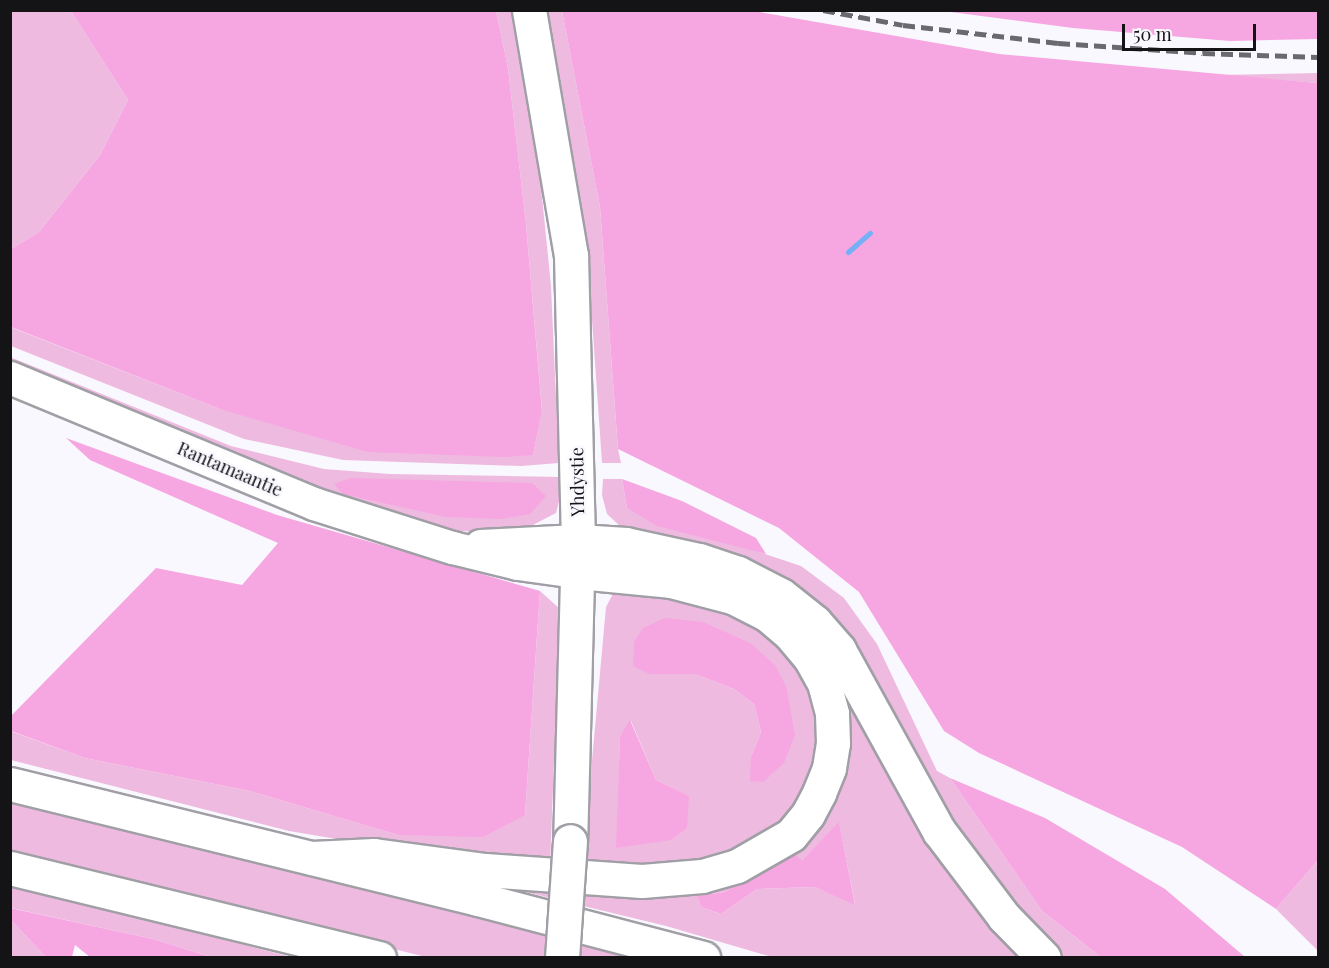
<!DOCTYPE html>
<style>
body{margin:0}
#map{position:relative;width:1329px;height:968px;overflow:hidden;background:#f9f8fe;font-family:"Playfair Display",serif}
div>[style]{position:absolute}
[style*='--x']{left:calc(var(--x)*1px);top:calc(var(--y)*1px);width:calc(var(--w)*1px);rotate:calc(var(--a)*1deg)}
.green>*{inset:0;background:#efbae0}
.forest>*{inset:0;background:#f6a6e1}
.stream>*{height:5px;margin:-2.5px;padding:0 2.5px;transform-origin:2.5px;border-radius:2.5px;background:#75b0f6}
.roads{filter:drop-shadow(2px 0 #a19fa6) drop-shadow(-2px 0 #a19fa6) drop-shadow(0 2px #a19fa6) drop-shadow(0 -2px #a19fa6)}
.major>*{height:32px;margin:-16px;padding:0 16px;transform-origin:16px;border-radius:16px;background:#fff}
.highway>*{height:33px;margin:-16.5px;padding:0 16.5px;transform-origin:16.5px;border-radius:16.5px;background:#fff}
.rail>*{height:4.5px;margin-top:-2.25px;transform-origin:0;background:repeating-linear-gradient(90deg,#6a696d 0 12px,transparent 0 18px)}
.bridges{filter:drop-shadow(2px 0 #a19fa6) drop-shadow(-2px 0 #a19fa6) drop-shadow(0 2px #a19fa6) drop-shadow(0 -2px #a19fa6)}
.highway-bridge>*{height:33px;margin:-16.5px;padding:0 16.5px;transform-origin:16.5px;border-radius:16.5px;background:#fff}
span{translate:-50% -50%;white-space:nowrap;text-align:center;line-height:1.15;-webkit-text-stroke:5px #f9f8fe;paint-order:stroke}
.street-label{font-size:18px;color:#141316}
.frame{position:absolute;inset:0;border:12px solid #141316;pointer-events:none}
.scale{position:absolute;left:1122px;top:24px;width:134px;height:27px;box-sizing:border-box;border:3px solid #141316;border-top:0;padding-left:8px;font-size:18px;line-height:21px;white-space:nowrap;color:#141316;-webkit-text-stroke:4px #f9f8fe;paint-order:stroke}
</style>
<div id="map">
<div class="green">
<div style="clip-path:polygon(11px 11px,71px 11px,128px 100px,100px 155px,39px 232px,11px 249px)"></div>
<div style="clip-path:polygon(496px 11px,511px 11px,539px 167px,551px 286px,559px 463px,521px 466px,343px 460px,244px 439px,11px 346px,10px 327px,220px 409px,533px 455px,542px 410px,526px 224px,508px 68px)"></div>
<div style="clip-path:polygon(541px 11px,562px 11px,600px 207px,618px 449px,621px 463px,602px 463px,590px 291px,576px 193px)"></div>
<div style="clip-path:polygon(1318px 73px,1318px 83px,1218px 75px)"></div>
<div style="clip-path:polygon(10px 357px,231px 446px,324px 469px,390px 474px,560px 477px,560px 498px,556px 513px,529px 527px,493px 532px,457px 531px,359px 505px,11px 367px)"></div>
<div style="clip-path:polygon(603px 479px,622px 479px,627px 508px,801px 566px,844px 598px,877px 644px,937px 771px,950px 778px,1042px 911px,1101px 957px,1063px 957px,1031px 929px,969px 861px,893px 725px,622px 528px,607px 514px,602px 495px)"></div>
<div style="clip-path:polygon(evenodd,649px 585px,715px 604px,778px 632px,823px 712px,822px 766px,798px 808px,755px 850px,683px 868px,582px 870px,606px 607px,615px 590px,649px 585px,695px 674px,786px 686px,751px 757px,761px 732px,754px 704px,734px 689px,695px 674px,649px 585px,631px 721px,656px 780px,688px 796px,617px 848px,620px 736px,631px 721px)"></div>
<div style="clip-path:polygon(540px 591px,560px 609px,550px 866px,437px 856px,289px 831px,11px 760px,10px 731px,85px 758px,250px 791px,398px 835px,525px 815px)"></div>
<div style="clip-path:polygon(evenodd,822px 645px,1028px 957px,772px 957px,666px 926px,480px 881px,652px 889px,819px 815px,822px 645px,839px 823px,855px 904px,815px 887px,757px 889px,721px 914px,701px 907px,697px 896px,725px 892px,802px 860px,839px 823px)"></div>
<div style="clip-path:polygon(11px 797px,642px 957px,426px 957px,11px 853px)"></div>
<div style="clip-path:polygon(1318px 860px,1318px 951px,1276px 909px)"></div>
<div style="clip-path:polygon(10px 884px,291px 957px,211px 957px,153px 939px,11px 908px)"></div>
<div style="clip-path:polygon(11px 920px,46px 957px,11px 957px)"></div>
</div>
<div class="forest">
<div style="clip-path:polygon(71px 11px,496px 11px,508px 68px,526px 224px,542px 411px,533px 455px,505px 457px,368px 452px,220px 409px,11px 327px,11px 249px,39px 232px,100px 155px,128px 100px)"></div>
<div style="clip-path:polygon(562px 11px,754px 11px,999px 54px,1318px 83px,1318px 860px,1276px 909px,1182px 847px,979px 753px,944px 731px,859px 592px,779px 528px,618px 449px,600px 207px)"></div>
<div style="clip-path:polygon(943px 11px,1318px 11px,1318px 39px,1230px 41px,1073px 28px)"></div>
<div style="clip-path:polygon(66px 438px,277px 515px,540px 591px,525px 815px,483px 837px,398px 835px,250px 791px,85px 758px,11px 731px,11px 716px,156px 568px,242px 585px,278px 543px,90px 460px)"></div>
<div style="clip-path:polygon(351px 478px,532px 483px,546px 496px,530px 514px,501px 519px,446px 517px,343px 494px,334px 484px)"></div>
<div style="clip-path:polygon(622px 479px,682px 501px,756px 538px,766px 554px,657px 526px,627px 508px)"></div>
<div style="clip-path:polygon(665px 618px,703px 622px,750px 643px,775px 665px,786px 686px,795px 735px,784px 763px,763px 782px,750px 781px,751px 757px,761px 732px,754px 704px,734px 689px,695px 674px,649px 674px,633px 666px,634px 642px,643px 628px)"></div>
<div style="clip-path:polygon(630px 720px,656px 780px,689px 796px,687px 828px,671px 840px,616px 848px,620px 736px)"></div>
<div style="clip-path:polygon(950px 778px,1045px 818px,1165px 889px,1245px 957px,1101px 957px,1042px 911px)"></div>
<div style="clip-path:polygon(839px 822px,855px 905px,815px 887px,757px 889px,721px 914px,701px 907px,697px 896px,725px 892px,793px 854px,802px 860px)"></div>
<div style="clip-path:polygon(10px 908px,153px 939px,211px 957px,90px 957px,75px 945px,72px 957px,46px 957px,11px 920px)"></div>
</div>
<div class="stream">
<div style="--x:848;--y:252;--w:29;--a:-41"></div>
</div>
<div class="roads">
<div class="major">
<div style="--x:10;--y:378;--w:329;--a:22.5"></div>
<div style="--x:314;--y:504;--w:146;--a:17.6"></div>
<div style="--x:453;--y:548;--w:67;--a:13.8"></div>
<div style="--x:518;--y:564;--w:60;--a:7.7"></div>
<div style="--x:481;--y:546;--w:97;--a:-3"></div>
</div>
<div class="highway">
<div style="--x:529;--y:10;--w:249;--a:80.3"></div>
<div style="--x:571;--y:255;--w:286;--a:88.6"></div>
<div style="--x:578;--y:541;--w:300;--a:91.5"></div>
<div style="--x:578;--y:541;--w:48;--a:3.6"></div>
<div style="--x:626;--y:544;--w:75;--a:12.4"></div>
<div style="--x:699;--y:560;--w:41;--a:18.4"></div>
<div style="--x:738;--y:573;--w:48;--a:27.1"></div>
<div style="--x:781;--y:595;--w:43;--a:38.5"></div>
<div style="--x:815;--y:622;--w:37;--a:49"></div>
<div style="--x:839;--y:650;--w:207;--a:61.1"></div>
<div style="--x:939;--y:831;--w:108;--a:52.9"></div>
<div style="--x:1004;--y:917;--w:57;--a:45.7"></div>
<div style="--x:10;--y:784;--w:482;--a:13.8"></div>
<div style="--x:478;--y:899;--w:233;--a:14.7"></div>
<div style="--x:312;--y:858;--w:62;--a:-2.8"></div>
<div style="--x:374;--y:855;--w:112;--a:7.7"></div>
<div style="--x:485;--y:870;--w:157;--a:4"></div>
<div style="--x:642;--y:881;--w:60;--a:-4.8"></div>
<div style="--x:702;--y:876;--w:36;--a:-16"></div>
<div style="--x:737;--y:866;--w:62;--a:-29.9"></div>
<div style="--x:791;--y:835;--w:27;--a:-51"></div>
<div style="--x:808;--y:814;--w:24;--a:-62"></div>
<div style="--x:819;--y:793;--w:27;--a:-68"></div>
<div style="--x:829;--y:768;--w:25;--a:-81"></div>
<div style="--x:833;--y:743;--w:30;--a:-92"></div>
<div style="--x:832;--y:713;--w:31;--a:-105"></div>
<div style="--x:824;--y:683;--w:29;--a:-119"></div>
<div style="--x:810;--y:658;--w:33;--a:-130"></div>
<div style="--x:789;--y:633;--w:30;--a:-140"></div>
<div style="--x:766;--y:614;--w:38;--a:-153"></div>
<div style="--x:732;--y:597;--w:63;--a:-165.3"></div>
<div style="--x:671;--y:581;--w:94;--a:-174.5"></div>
<div style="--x:10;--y:868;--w:380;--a:13.7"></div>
</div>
</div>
<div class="rail">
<div style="--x:823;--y:10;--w:81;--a:10.6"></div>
<div style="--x:903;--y:25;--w:156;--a:6.6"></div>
<div style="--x:1058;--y:43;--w:145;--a:3.9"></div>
<div style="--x:1203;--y:53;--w:115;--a:2"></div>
</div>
<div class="bridges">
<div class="highway-bridge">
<div style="--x:562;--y:958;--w:117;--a:-86.1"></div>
</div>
</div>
<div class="street-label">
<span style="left:230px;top:469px;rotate:23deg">Rantamaantie</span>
<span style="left:577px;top:482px;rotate:-91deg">Yhdystie</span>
</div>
<div class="frame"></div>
<div class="scale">50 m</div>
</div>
